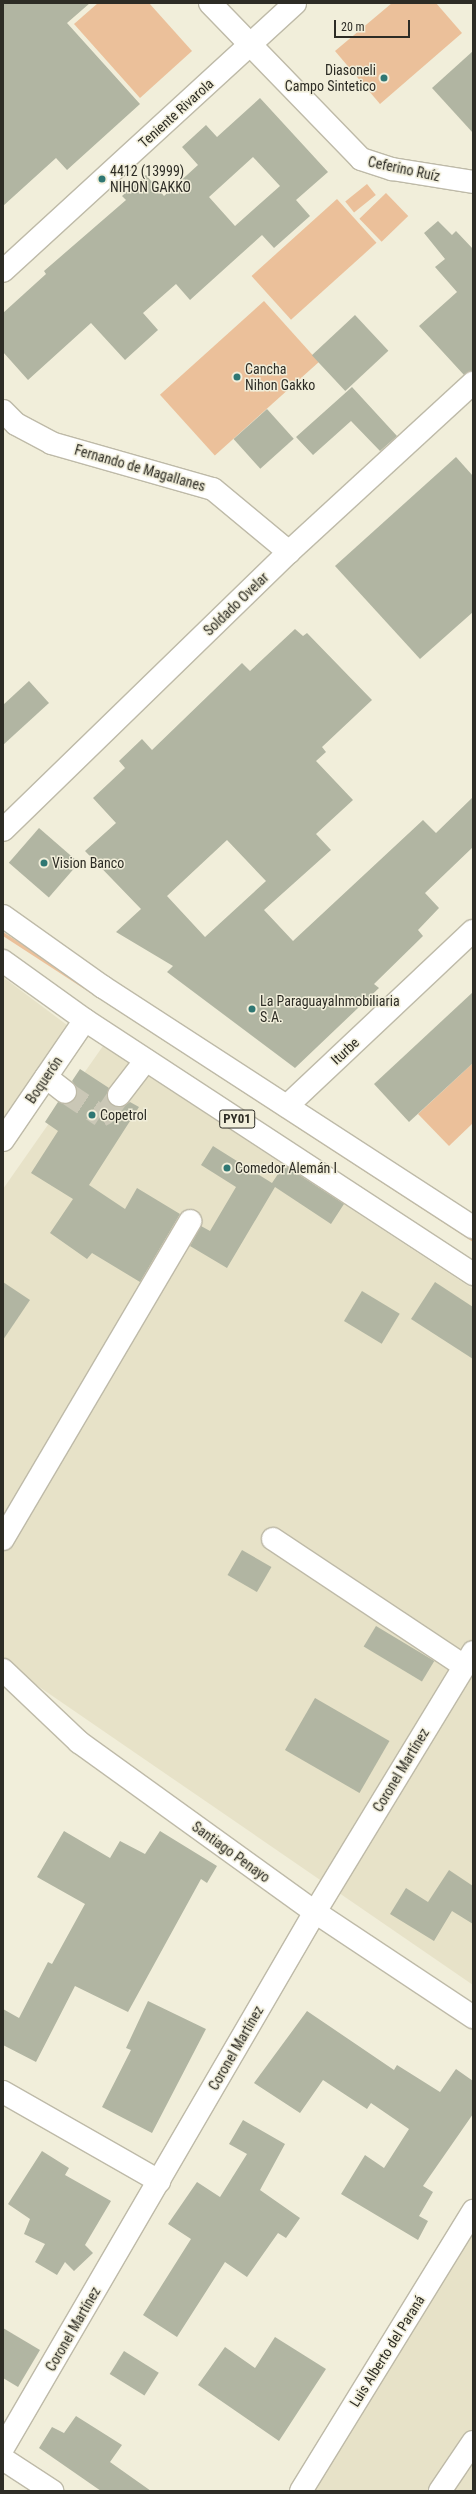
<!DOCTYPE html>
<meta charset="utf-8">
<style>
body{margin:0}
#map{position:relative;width:476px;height:2494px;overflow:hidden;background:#f1eeda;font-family:"Roboto Condensed",sans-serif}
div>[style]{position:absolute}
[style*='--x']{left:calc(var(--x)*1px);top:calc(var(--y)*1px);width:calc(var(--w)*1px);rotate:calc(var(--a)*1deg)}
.built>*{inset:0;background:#e7e2c8}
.green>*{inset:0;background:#ebc09a;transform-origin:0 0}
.building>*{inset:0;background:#b1b5a2;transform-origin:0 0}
.minor-tunnel>*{height:22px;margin-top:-11px;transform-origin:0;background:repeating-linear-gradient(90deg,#cac7b6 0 22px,transparent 0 33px)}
.roads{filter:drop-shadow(1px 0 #bebaa8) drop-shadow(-1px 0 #bebaa8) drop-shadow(0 1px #bebaa8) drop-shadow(0 -1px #bebaa8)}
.minor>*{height:22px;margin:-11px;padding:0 11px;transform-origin:11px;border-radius:11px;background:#fff}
.major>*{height:22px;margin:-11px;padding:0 11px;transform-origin:11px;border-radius:11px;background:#fff}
.highway>*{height:22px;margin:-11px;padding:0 11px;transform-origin:11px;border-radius:11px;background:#fff}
.dots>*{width:11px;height:11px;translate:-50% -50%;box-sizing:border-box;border:2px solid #f1eeda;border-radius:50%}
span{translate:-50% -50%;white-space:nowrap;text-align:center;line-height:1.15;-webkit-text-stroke:3px #f1eeda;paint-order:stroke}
.shield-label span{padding:1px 3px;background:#f1eeda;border:1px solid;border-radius:3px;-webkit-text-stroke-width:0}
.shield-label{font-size:13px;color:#2d2c25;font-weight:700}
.poi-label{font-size:14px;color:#2d2c25}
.right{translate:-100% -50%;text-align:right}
.left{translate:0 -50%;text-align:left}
.street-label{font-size:14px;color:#2d2c25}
.frame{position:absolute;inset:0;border:4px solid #2d2c25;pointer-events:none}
.scale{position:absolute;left:334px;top:20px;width:76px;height:18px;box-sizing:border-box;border:2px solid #2d2c25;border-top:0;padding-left:5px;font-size:12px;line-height:14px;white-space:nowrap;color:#2d2c25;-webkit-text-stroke:3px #f1eeda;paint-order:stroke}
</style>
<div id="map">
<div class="built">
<div style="clip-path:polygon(3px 977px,67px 1025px,3px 1139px)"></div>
<div style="clip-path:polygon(103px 1046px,473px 1289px,473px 1985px,3px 1662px,3px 1189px)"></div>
<div style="clip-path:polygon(473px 2225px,473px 2491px,307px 2491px)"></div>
</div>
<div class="green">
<div style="clip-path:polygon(98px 3px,149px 3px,192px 51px,140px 98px,74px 24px)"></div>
<div style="clip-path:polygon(392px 3px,436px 3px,462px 33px,380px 104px,335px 51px)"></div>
<div style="left:367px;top:184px;width:14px;height:28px;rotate:51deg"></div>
<div style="left:386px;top:193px;width:32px;height:37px;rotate:46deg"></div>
<div style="left:337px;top:199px;width:59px;height:115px;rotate:48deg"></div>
<div style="left:264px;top:301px;width:82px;height:140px;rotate:48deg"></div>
<div style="clip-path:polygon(3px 932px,286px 1114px,473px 1238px,473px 1242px,3px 936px)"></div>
<div style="clip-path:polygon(473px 1063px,473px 1123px,449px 1146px,418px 1114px)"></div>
</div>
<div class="building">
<div style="clip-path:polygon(3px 3px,90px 3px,67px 23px,140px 104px,67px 170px,56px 158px,3px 206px)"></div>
<div style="clip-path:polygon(473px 51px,473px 133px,432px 88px)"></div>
<div style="clip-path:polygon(evenodd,260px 98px,328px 172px,296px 200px,310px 216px,274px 248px,262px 235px,190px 300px,176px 284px,143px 313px,158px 330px,125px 360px,91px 323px,28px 380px,3px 352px,3px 313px,46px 274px,44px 271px,126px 200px,122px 196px,146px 175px,164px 196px,198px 165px,182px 147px,206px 125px,217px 137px,260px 98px,253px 157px,280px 186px,235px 226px,209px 197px,253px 157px)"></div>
<div style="clip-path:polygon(438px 221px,452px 235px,456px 231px,473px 249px,473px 371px,464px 375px,419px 326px,457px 292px,435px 267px,445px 259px,424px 233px)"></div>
<div style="left:355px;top:315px;width:49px;height:59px;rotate:47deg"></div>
<div style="clip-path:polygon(352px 387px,397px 436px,380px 451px,351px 421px,313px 455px,296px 437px)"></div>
<div style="left:267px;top:409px;width:40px;height:45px;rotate:48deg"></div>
<div style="clip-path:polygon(456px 457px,473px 476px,473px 612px,420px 659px,335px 566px)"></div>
<div style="clip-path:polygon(evenodd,295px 629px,303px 636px,307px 633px,372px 700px,322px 747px,326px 752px,316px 761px,353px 800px,316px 834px,331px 850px,264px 910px,293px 941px,423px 820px,436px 833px,473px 797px,473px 847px,425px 893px,439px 908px,418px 930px,423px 936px,374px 984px,379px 988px,295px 1068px,167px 972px,173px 966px,116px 932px,141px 909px,85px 851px,116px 823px,93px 798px,125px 768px,119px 761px,142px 739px,152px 750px,242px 663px,250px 671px,295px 629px,227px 840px,266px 881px,205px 937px,167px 896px,227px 840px)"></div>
<div style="clip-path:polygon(29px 681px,49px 703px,3px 745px,3px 705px)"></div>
<div style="left:39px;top:828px;width:53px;height:46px;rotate:41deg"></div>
<div style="clip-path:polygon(473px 992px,473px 1063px,409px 1122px,374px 1084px)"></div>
<div style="clip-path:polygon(80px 1069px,109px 1088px,107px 1099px,112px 1105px,123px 1107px,130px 1102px,139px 1107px,89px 1185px,125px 1209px,137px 1188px,180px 1214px,140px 1282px,92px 1253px,87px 1259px,50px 1233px,73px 1199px,31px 1173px,58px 1131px,45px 1122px,58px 1102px,69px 1104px,75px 1099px,77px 1088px,72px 1081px)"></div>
<div style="clip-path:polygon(213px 1146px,272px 1183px,284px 1165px,344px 1204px,331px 1224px,275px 1187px,227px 1268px,190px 1246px,201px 1226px,210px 1231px,236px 1187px,201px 1165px)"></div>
<div style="clip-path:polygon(3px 1282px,30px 1300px,3px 1340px)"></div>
<div style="clip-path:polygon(435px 1282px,473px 1307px,473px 1359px,411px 1319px)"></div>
<div style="left:362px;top:1291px;width:44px;height:35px;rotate:31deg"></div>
<div style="left:242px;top:1550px;width:34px;height:29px;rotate:30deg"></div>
<div style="left:376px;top:1626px;width:68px;height:24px;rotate:31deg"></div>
<div style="left:315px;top:1698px;width:86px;height:60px;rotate:30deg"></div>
<div style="clip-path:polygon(64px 1831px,110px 1858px,120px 1841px,145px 1854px,160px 1831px,217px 1866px,207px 1883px,201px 1879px,128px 2012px,75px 1986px,36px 2062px,3px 2045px,3px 2009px,19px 2018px,48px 1962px,52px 1964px,85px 1904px,37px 1877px)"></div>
<div style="clip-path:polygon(449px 1870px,473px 1886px,473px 1924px,452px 1911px,434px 1941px,390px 1914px,406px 1888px,428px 1902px)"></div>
<div style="clip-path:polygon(148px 2001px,206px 2029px,152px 2133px,102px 2107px,131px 2050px,126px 2048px)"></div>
<div style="clip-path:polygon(307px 2011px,394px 2070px,397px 2065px,440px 2092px,456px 2069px,473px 2081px,473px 2114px,423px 2186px,433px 2192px,419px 2216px,428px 2221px,418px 2240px,341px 2194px,365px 2155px,384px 2168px,409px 2129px,371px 2103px,367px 2109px,323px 2080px,300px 2113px,254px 2083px)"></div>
<div style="clip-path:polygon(243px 2120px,285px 2144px,260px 2190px,300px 2218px,286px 2238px,278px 2233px,247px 2277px,225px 2262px,177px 2337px,143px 2315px,191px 2239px,168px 2224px,197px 2182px,220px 2197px,247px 2154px,229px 2144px)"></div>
<div style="clip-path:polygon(42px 2151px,69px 2168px,65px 2175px,111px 2201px,85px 2245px,93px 2253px,74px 2271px,65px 2262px,57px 2275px,35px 2262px,45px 2244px,24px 2234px,30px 2219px,8px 2204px)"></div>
<div style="clip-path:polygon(3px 2328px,40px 2350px,18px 2387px,3px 2378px)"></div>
<div style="clip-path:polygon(275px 2337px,326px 2369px,279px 2441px,198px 2385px,225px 2347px,255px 2368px)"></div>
<div style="left:124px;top:2351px;width:41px;height:27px;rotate:32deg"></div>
<div style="clip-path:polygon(76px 2416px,122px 2445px,110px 2462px,151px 2491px,101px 2491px,39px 2448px,52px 2427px,64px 2433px)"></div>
</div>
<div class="minor-tunnel">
<div style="--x:65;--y:1092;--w:43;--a:33.7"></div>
<div style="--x:101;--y:1116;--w:7;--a:-27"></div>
<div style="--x:107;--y:1113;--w:22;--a:-56"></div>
</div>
<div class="roads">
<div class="minor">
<div style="--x:210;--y:3;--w:217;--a:45.9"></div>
<div style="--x:361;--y:159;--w:33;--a:18"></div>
<div style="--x:392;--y:169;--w:82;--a:9.1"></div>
<div style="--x:3;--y:271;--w:396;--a:-42.5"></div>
<div style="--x:3;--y:411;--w:18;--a:45"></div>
<div style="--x:16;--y:424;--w:40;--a:28"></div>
<div style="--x:51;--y:443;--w:168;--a:15.9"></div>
<div style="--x:213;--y:489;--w:99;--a:39.7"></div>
<div style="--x:46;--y:1077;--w:24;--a:38"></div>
<div style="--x:119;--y:1095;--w:44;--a:-52.4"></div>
<div style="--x:287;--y:1106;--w:255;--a:-43.3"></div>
<div style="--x:3;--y:1140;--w:145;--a:-55.7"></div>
<div style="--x:3;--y:1539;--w:369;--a:-59.5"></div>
<div style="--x:273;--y:1539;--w:229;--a:33.6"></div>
<div style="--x:3;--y:1670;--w:105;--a:43.5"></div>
<div style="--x:79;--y:1742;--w:291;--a:35.8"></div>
<div style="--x:315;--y:1912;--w:190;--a:33.6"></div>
<div style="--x:3;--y:2092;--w:180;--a:29.7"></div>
<div style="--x:3;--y:2448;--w:620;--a:-59.8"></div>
<div style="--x:315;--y:1912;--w:304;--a:-58.7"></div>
<div style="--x:3;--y:2459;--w:59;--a:33.1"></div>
<div style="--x:301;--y:2491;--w:329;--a:-58.4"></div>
<div style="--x:440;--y:2491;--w:59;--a:-56"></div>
</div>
<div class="major">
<div style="--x:3;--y:830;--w:399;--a:-44.2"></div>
<div style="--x:289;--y:552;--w:250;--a:-42.6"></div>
</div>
<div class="highway">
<div style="--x:3;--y:916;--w:123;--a:35.4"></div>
<div style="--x:103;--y:987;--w:441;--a:33"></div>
<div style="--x:3;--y:961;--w:101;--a:35.7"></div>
<div style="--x:85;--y:1020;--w:464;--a:33.2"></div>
</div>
</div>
<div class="dots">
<div style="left:384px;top:78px;background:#2f7773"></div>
<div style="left:102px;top:179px;background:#2f7773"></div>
<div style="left:237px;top:377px;background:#2f7773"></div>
<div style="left:44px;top:863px;background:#2f7773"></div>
<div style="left:252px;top:1009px;background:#2f7773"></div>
<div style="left:92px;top:1115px;background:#2f7773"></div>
<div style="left:227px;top:1168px;background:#2f7773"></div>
</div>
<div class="shield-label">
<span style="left:237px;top:1119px">PY01</span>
</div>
<div class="poi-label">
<span class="right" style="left:376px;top:78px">Diasoneli<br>Campo Sintetico</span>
<span class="left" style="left:110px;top:179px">4412 (13999)<br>NIHON GAKKO</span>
<span class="left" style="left:245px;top:377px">Cancha<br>Nihon Gakko</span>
<span class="left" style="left:52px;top:863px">Vision Banco</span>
<span class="left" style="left:260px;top:1009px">La ParaguayaInmobiliaria<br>S.A.</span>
<span class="left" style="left:100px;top:1115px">Copetrol</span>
<span class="left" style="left:235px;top:1168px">Comedor Alemán I</span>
</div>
<div class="street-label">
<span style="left:176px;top:113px;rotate:-42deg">Teniente Rivarola</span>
<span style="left:404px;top:169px;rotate:12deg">Ceferino Ruíz</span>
<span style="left:140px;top:468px;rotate:16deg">Fernando de Magallanes</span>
<span style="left:236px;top:604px;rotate:-44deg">Soldado Ovelar</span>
<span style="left:345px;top:1051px;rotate:-43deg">Iturbe</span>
<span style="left:44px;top:1080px;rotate:-56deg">Boquerón</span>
<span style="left:401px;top:1770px;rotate:-59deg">Coronel Martínez</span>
<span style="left:231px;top:1852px;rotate:36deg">Santiago Penayo</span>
<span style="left:236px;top:2048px;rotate:-60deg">Coronel Martínez</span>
<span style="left:73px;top:2329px;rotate:-60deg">Coronel Martínez</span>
<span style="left:387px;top:2351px;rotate:-58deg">Luis Alberto del Paraná</span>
</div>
<div class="frame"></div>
<div class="scale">20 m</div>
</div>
